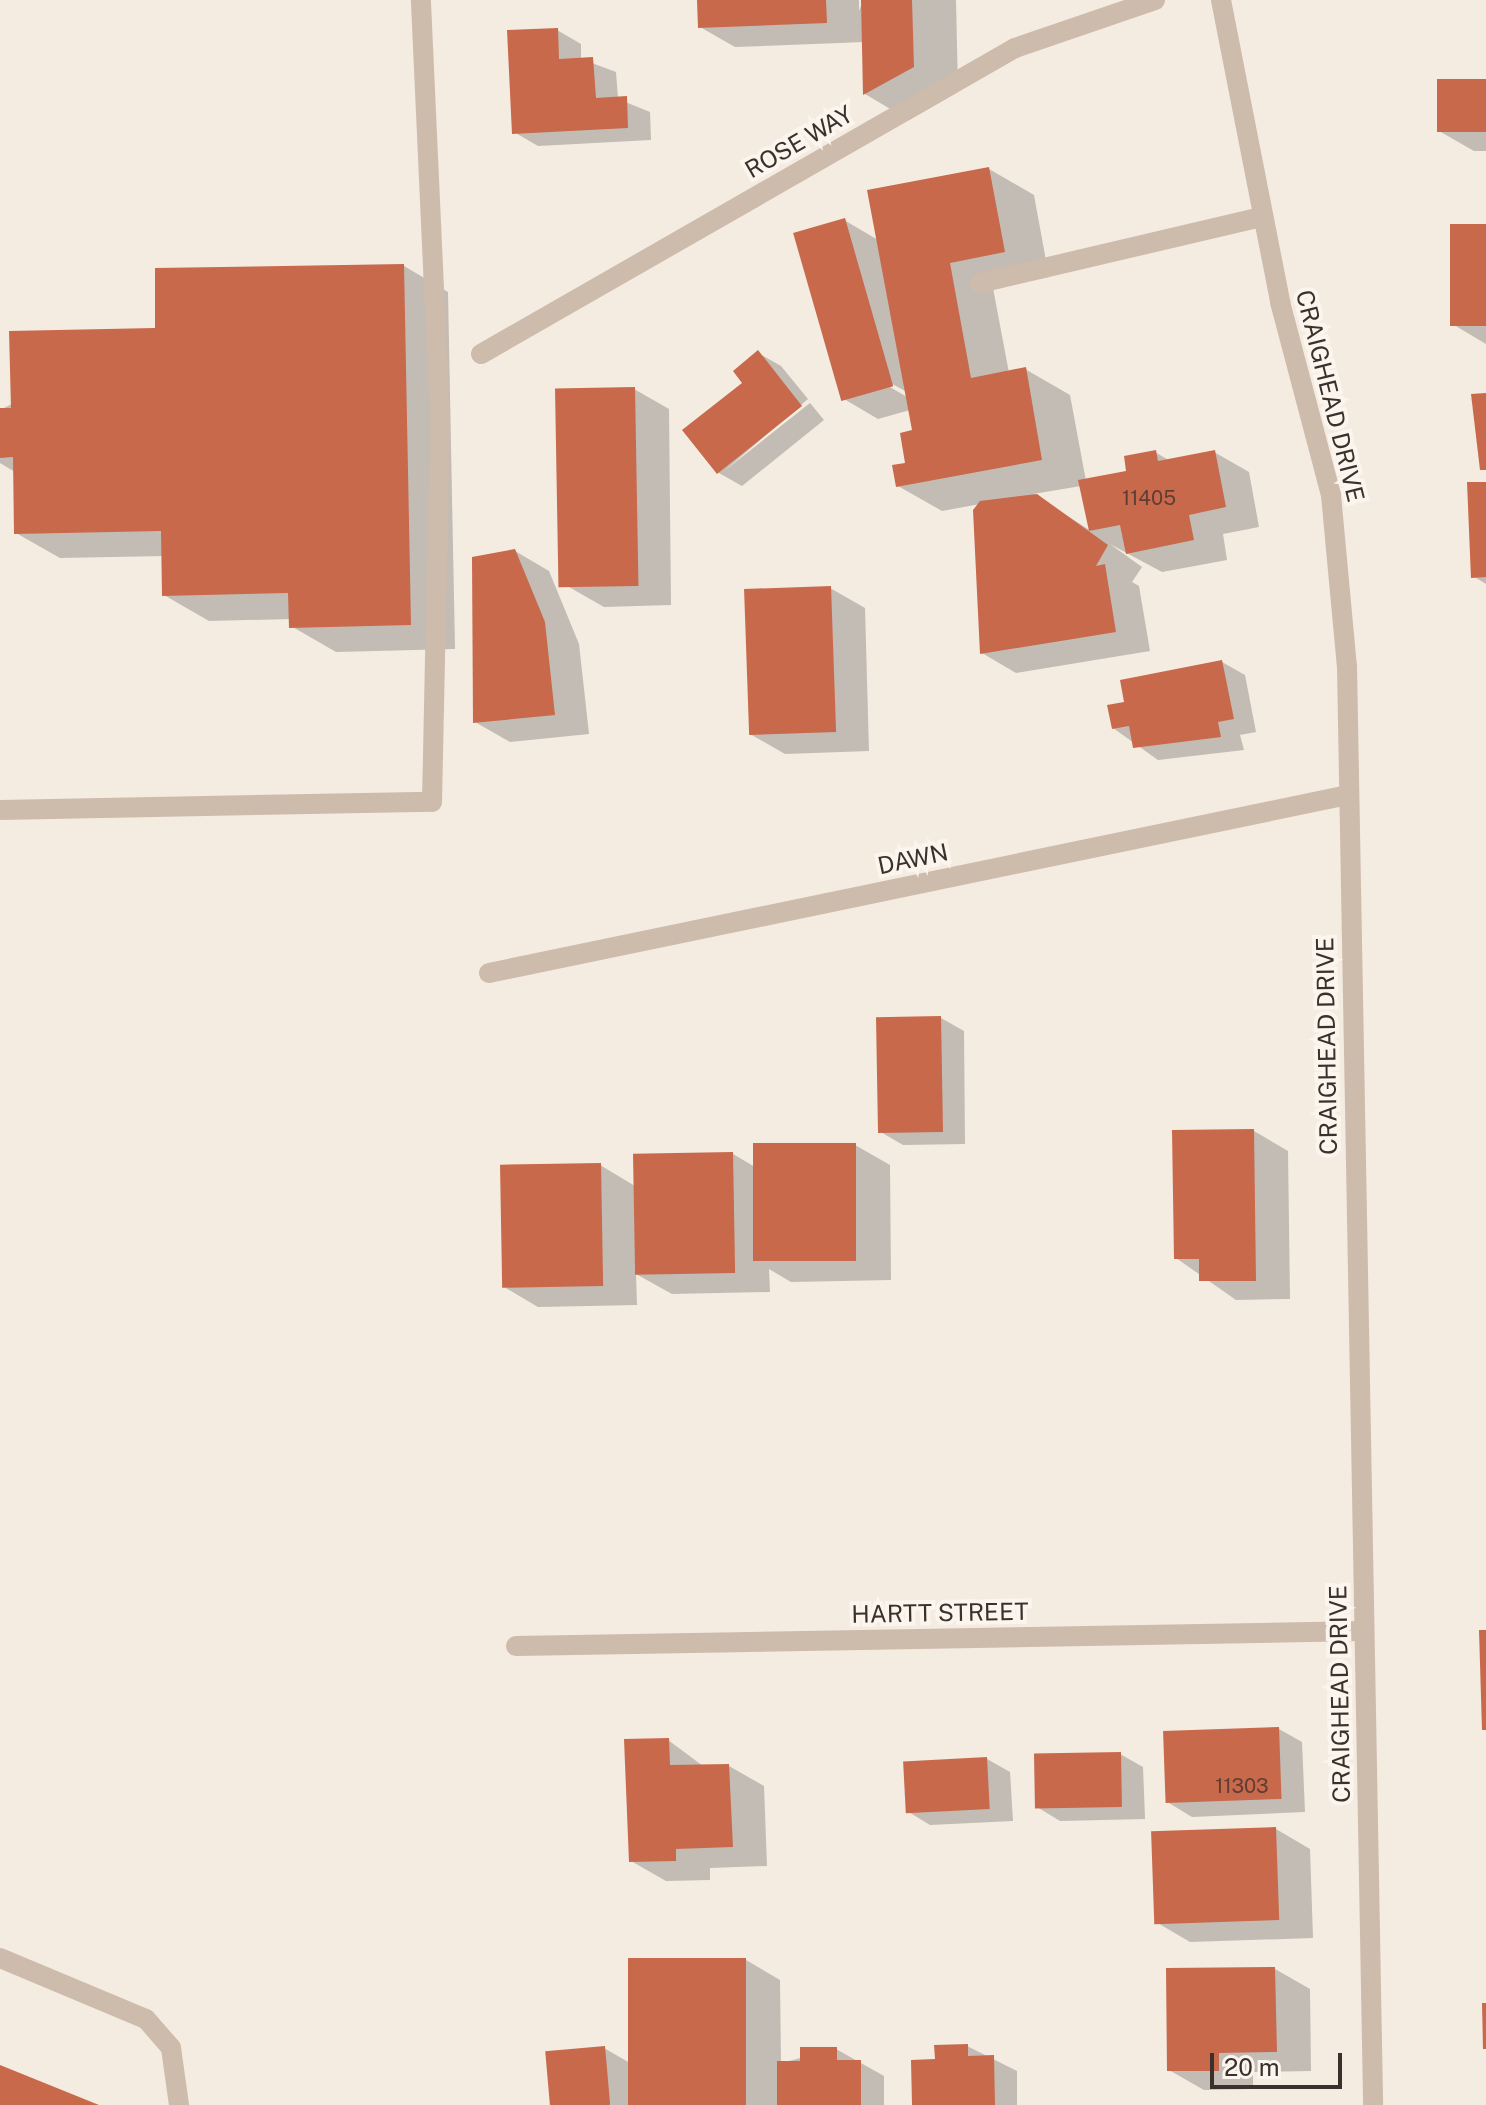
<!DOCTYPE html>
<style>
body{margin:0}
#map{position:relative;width:1486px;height:2105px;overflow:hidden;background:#f4ebe1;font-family:"Public Sans",sans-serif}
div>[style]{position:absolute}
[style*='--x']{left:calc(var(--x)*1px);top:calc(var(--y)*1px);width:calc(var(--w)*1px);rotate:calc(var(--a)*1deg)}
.shadow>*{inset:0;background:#0003}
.building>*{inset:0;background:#c8694b;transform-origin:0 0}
.minor>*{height:20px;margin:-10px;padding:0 10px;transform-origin:10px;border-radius:10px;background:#cdbbac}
span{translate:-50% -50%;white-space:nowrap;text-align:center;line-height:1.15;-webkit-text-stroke:8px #fbf5ee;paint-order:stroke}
.number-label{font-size:20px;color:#5e3e33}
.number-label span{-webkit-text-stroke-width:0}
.street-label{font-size:24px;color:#3b302b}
.scale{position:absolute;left:1210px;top:2053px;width:132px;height:36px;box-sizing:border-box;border:4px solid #3b302b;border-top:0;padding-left:10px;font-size:24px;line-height:28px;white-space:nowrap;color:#3b302b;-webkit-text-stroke:6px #fbf5ee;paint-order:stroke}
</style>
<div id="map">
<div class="shadow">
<div style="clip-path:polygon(699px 0,859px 0,859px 11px,863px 0,956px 0,958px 92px,909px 120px,865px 94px,864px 42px,735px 47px,700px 27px)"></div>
<div style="clip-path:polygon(557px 30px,581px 44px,581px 59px,616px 72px,618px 99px,650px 112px,651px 140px,538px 146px,514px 132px)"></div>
<div style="clip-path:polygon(1486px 81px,1486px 151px,1474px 151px,1439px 131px)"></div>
<div style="clip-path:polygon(evenodd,989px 169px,1034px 195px,1049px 277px,993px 288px,1009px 373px,1025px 369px,1070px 395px,1086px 481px,1129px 472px,1155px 452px,1170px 461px,1214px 452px,1249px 472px,1259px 527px,1223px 534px,1227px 560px,1162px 572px,1110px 544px,1142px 567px,1132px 582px,1139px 586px,1150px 651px,1016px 673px,982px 653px,980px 504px,942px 511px,898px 486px,914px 432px,910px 410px,878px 419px,844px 399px,844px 220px,878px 240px,989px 169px,885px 380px,907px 392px,907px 397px,883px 383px,885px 380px,989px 169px,1081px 486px,1091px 531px,1033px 494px,1081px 486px)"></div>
<div style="clip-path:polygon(1486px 226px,1486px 344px,1454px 325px)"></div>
<div style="clip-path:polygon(404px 266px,448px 292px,455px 649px,336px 652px,291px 626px,291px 619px,209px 621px,164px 595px,164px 556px,60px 558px,16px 533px,15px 472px,0 463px,0 410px,157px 330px)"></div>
<div style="clip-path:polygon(758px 353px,781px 366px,808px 399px,723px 472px,810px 403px,824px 420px,742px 486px,719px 473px,685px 431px,744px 383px)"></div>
<div style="clip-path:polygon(634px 389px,669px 409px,671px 605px,604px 607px,569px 587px)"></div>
<div style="clip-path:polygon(1486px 484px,1486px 584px,1473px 576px)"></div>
<div style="clip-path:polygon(515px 551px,549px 571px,579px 644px,589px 734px,510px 742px,475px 722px)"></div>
<div style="clip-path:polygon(830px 588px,865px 608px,869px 751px,785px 754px,750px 734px)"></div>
<div style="clip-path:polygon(1222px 662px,1245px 675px,1256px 732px,1240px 735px,1244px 750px,1158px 760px,1113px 728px,1126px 703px)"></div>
<div style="clip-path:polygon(941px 1018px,964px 1031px,965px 1144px,903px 1145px,879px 1131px)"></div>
<div style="clip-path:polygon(1254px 1131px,1288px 1151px,1290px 1299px,1236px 1300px,1176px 1258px)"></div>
<div style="clip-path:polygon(855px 1145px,890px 1165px,891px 1280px,791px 1282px,769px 1269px,770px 1292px,672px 1294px,636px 1274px,637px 1305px,538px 1307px,504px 1287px,600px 1165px,635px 1186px,733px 1154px,755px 1167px)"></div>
<div style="clip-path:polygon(1279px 1729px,1302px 1742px,1305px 1812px,1192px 1817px,1169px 1803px)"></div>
<div style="clip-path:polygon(668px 1740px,703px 1766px,729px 1766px,764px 1786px,767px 1866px,710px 1868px,710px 1880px,666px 1881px,631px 1861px)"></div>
<div style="clip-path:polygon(1120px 1754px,1143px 1767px,1145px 1819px,1060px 1821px,1037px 1807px)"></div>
<div style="clip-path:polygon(987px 1759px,1010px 1772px,1013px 1821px,930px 1825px,907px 1811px)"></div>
<div style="clip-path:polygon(1276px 1829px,1310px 1849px,1313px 1938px,1190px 1942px,1156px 1922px)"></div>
<div style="clip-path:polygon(746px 1960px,780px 1980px,781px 2063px,836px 2049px,884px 2076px,884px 2105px,552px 2105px,604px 2048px,630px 2063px)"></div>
<div style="clip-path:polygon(1275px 1969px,1310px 1989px,1311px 2071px,1253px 2072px,1253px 2089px,1204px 2090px,1169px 2070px)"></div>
<div style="clip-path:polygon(967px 2046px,1017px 2071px,1017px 2105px,914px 2105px,937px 2061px)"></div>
</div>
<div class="building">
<div style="clip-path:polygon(697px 0,826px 0,827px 23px,698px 28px)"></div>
<div style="clip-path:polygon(861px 0,912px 0,914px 67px,863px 95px)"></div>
<div style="clip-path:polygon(558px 28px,559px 59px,593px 57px,596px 98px,627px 96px,628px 128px,512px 134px,507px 30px)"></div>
<div style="left:1437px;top:79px;width:49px;height:53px"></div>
<div style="clip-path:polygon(989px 167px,1005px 252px,950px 263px,971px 378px,1026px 367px,1042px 460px,896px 487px,892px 465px,905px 463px,900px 433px,912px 430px,867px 190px)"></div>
<div style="left:845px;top:218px;width:175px;height:54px;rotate:74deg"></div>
<div style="left:1450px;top:224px;width:36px;height:102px"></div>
<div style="clip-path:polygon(404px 264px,411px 625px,289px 628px,288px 593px,162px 596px,161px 531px,14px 534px,13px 457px,0 458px,0 408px,11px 408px,9px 331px,155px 328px,155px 268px)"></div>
<div style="clip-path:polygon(758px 350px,802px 406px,717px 474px,682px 430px,742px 383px,733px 371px)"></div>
<div style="left:635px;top:387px;width:199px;height:80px;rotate:89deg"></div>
<div style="clip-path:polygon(1486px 393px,1486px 470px,1480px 470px,1471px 394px)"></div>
<div style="clip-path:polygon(1156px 450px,1158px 461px,1215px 450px,1226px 507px,1189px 515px,1194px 540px,1126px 554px,1120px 525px,1089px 531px,1078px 480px,1126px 471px,1124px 456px)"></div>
<div style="clip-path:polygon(1467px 482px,1486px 482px,1486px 577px,1471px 578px)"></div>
<div style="clip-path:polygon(1037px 494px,1108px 545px,1096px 566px,1105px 564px,1116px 632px,980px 654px,973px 510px,980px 501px)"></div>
<div style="clip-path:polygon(515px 549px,545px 622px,555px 715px,473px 723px,472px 557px)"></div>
<div style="left:831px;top:586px;width:146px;height:87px;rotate:88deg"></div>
<div style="clip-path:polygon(1222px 660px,1234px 719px,1218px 722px,1221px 737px,1133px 748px,1129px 726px,1112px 729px,1107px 705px,1124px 702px,1120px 680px)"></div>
<div style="left:941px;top:1016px;width:116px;height:65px;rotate:89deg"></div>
<div style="clip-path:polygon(1254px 1129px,1256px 1281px,1199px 1281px,1199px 1259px,1174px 1259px,1172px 1130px)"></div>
<div style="left:856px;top:1143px;width:118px;height:103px;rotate:90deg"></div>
<div style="left:733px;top:1152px;width:121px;height:100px;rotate:89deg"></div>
<div style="left:601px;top:1163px;width:123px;height:101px;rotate:89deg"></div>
<div style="clip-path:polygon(1479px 1630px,1486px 1630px,1486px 1730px,1482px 1730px)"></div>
<div style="left:1279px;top:1727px;width:72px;height:116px;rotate:88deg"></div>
<div style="clip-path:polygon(669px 1738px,670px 1765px,729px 1764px,733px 1847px,676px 1849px,676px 1861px,629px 1862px,624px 1739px)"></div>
<div style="left:1121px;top:1752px;width:55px;height:87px;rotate:89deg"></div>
<div style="left:987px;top:1757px;width:52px;height:84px;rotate:87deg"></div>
<div style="left:1276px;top:1827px;width:93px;height:125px;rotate:88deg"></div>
<div style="left:628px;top:1958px;width:118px;height:147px"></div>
<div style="clip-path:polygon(1275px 1967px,1277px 2052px,1219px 2053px,1219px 2071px,1167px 2071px,1166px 1968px)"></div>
<div style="clip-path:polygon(1482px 2003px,1486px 2003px,1486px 2049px,1483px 2049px)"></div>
<div style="clip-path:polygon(968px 2044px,968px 2056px,994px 2055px,995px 2105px,912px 2105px,911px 2060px,935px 2059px,934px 2045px)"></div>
<div style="left:605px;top:2046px;width:59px;height:60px;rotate:85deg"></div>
<div style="clip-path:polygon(800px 2047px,837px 2047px,837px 2060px,861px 2060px,861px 2105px,777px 2105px,777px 2061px,800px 2061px)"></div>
<div style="clip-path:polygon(0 2065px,99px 2105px,0 2105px)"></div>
</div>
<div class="minor">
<div style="--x:1221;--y:0;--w:308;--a:78.9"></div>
<div style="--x:1280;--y:302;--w:200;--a:75.2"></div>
<div style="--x:1331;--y:495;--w:172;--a:84.7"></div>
<div style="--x:1347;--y:666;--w:1439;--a:88.96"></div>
<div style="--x:980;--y:283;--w:290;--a:-13.2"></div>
<div style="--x:481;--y:354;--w:615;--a:-29.81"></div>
<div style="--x:1015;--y:48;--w:148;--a:-18.9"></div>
<div style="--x:0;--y:810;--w:432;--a:-1.1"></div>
<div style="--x:432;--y:802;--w:381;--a:-88.8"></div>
<div style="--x:440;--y:421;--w:421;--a:-92.6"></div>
<div style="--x:489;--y:973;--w:877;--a:-11.71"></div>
<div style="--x:516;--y:1646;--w:848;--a:-1.01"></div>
<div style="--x:0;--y:1958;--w:158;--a:22.7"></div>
<div style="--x:146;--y:2019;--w:38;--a:49"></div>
<div style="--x:171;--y:2048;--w:58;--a:82"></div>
</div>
<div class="number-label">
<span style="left:1149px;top:498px">11405</span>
<span style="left:1242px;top:1786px">11303</span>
</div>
<div class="street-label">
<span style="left:799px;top:142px;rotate:-30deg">ROSE WAY</span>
<span style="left:1330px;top:396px;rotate:76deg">CRAIGHEAD DRIVE</span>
<span style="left:913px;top:859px;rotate:-12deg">DAWN</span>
<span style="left:1327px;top:1046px;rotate:-91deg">CRAIGHEAD DRIVE</span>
<span style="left:940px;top:1613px;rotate:-1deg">HARTT STREET</span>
<span style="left:1340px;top:1694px;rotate:-91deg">CRAIGHEAD DRIVE</span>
</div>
<div class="scale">20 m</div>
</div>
